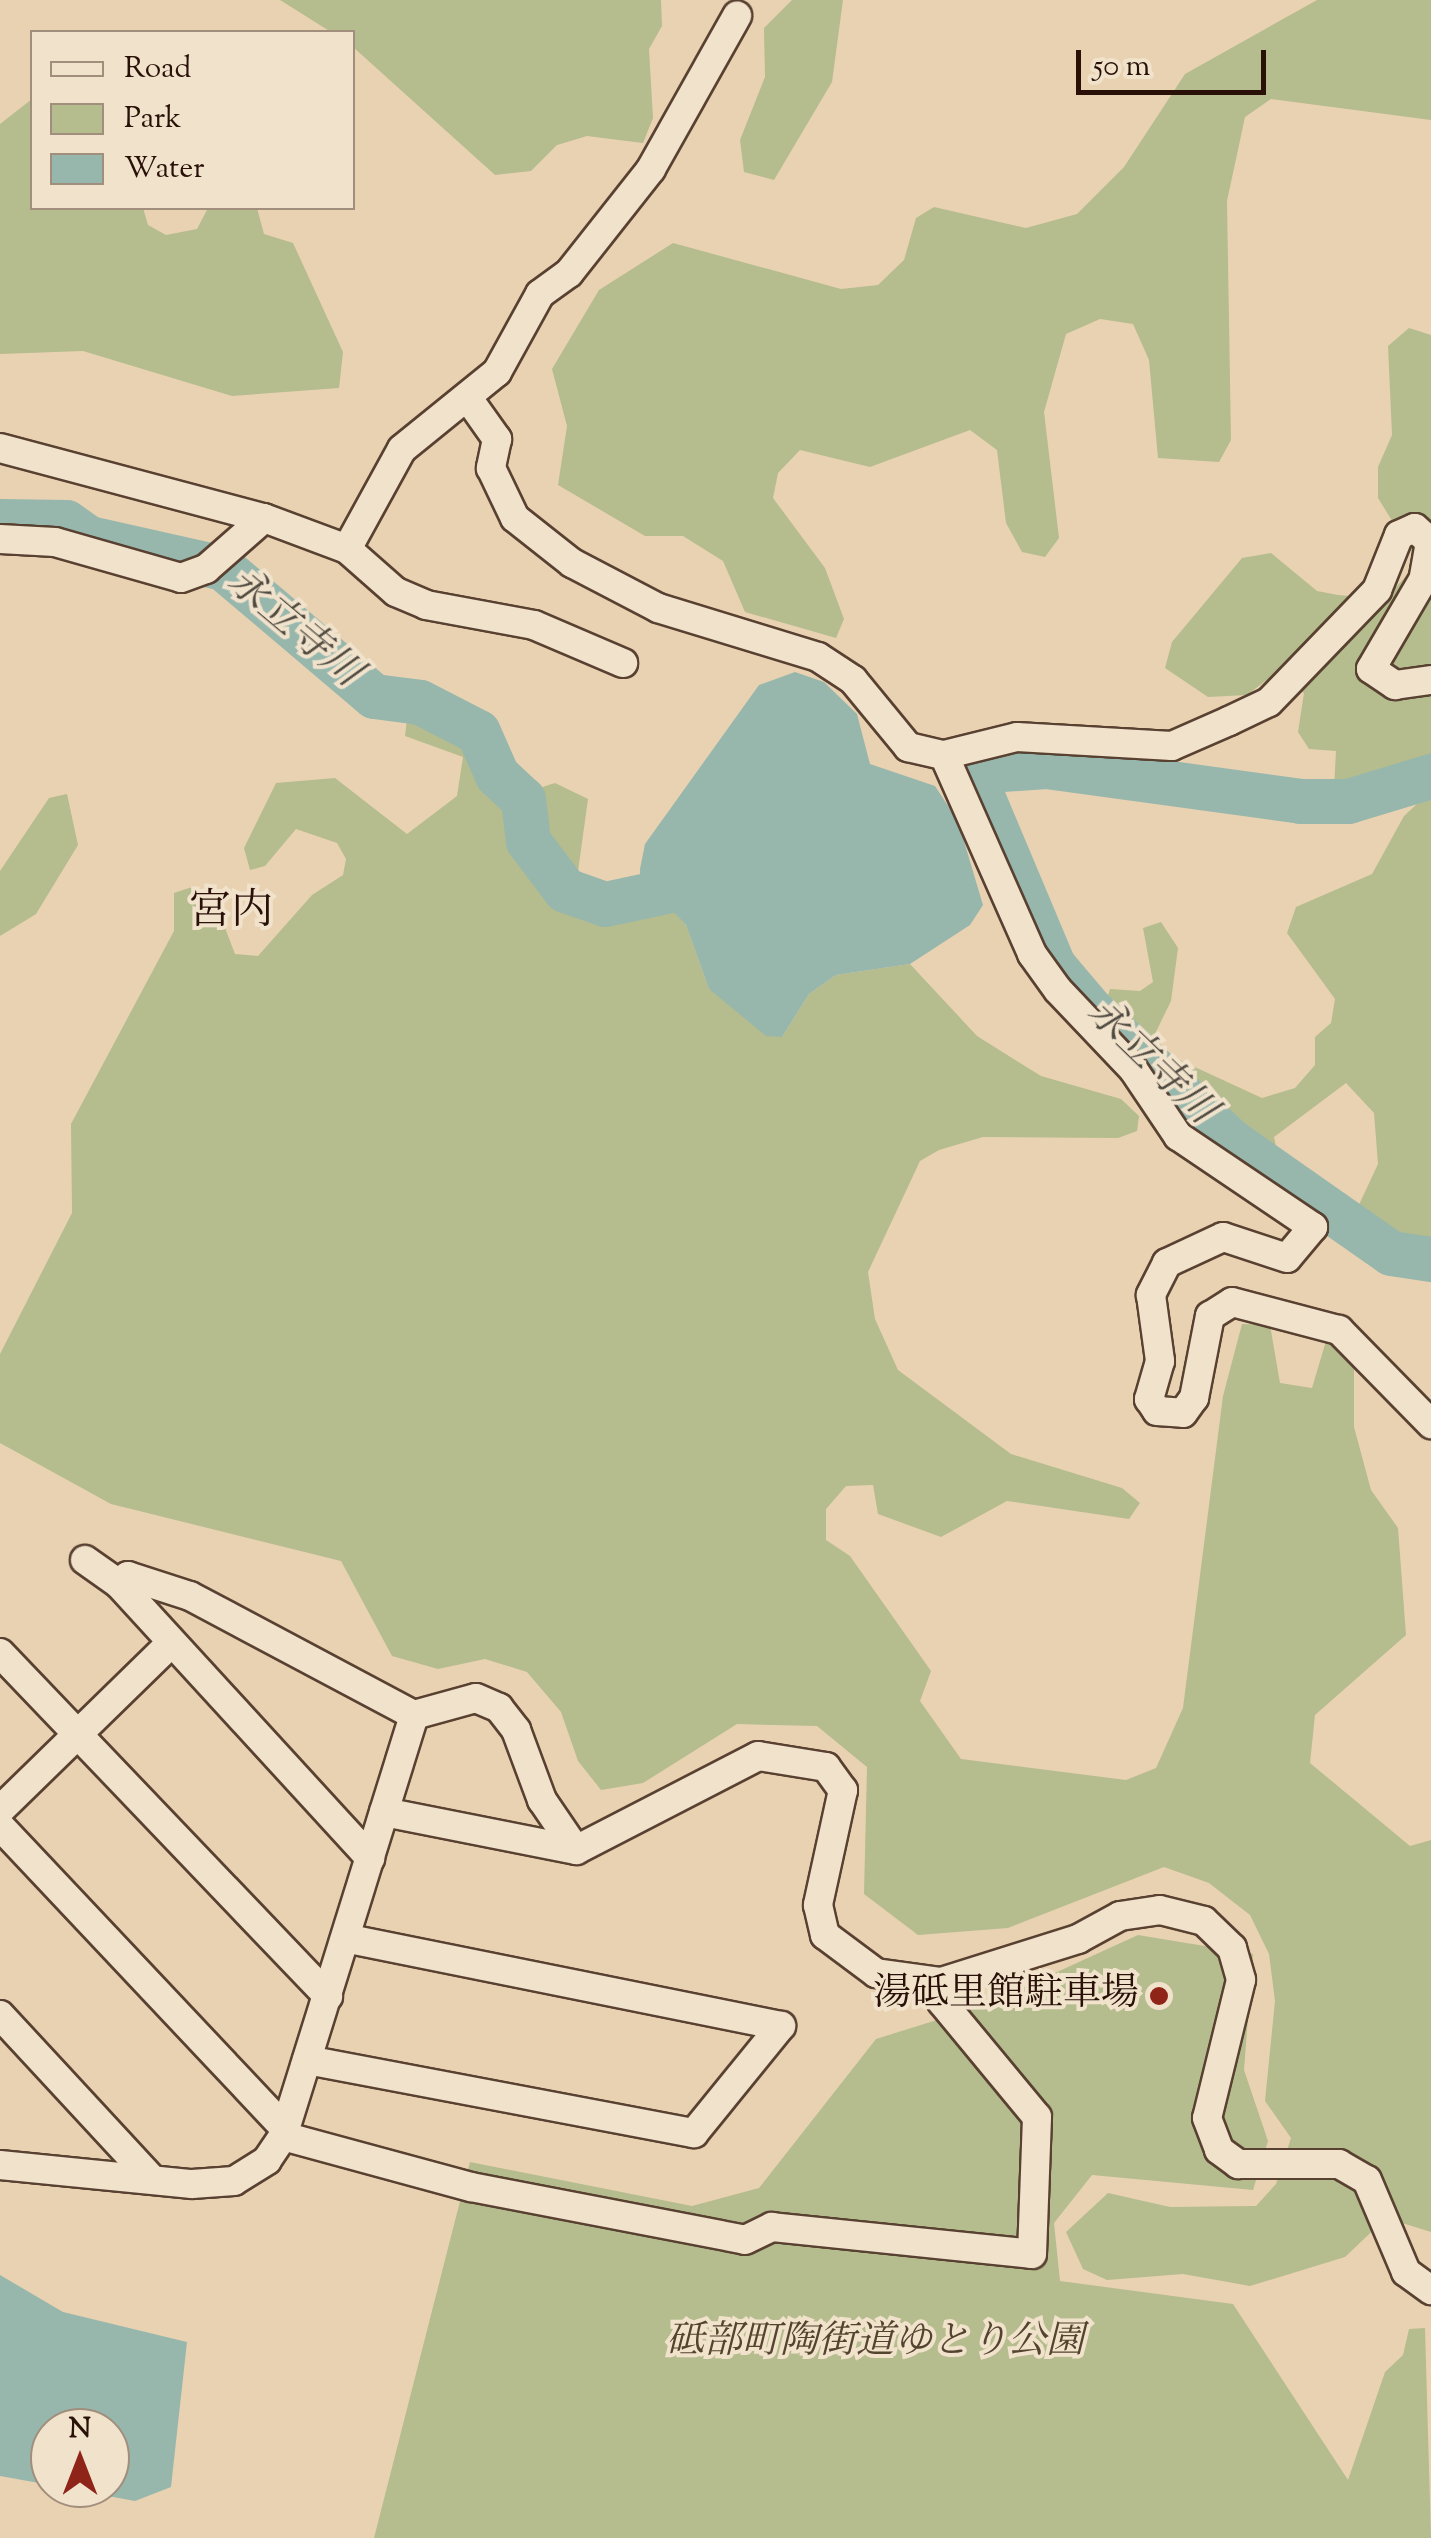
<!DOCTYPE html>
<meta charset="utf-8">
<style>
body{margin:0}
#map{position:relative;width:1431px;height:2538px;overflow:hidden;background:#e9d2b1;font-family:"Sorts Mill Goudy","Noto Serif JP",serif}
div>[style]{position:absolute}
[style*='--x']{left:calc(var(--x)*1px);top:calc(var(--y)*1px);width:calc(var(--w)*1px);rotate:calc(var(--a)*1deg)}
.green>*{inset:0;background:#b5bc8d}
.water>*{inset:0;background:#97b7ad}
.river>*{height:45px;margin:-22.5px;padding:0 22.5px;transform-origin:22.5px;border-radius:22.5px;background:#97b7ad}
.roads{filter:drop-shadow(2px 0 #594132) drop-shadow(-2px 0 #594132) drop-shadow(0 2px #594132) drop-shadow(0 -2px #594132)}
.minor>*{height:28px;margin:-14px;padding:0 14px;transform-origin:14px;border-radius:14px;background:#f1e2cc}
.dots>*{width:28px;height:28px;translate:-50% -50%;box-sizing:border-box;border:5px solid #f1e2cc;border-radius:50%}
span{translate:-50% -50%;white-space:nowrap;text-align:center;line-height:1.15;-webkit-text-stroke:8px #f1e2cc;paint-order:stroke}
.poi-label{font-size:38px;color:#291107}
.right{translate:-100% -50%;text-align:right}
.park-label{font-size:38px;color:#53442f;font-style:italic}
.water-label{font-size:40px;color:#504b41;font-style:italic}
.quarter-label{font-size:42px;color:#291107}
.legend{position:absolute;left:30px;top:30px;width:325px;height:180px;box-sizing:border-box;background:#f1e2cc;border:2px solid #a18e7d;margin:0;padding:12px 18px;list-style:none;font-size:30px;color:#291107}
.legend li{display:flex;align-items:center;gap:20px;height:50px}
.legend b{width:50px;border:2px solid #a18e7d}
.north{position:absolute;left:30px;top:2408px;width:100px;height:100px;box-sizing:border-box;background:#f1e2cc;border:2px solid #a18e7d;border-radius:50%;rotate:0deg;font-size:28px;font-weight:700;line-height:40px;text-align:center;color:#291107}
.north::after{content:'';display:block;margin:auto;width:35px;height:45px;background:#8f2418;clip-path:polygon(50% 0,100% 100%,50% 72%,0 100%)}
.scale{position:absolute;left:1076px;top:50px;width:190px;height:45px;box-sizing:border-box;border:5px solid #291107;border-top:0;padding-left:12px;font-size:30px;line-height:35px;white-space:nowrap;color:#291107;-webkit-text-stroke:8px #f1e2cc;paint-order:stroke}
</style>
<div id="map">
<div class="green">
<div style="clip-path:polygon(280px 0,661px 0,662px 26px,649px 49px,653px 118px,643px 143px,587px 136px,557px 145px,531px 171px,495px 175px,353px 47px,352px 32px,331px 32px)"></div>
<div style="clip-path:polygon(792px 0,843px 0,832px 82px,774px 180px,744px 172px,740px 140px,765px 77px,764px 28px)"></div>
<div style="clip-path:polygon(1317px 0,1431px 0,1431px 120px,1271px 99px,1245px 117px,1227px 201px,1231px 440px,1219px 462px,1158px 458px,1149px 360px,1133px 324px,1100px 319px,1066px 334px,1044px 412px,1059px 538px,1045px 557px,1022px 552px,1006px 523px,997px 450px,970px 430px,870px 467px,800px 450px,778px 473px,773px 498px,825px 568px,844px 619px,836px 638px,745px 612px,723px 561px,683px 536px,645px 536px,558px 485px,567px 426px,552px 369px,599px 290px,673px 243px,841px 289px,878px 285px,904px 260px,916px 218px,934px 207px,1026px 228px,1077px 214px,1124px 167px,1185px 74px)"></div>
<div style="clip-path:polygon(32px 99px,32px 208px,143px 208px,148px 225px,166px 235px,197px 229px,208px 208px,257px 208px,264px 234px,293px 243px,343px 352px,339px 388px,232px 396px,83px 351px,0 354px,0 124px)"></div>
<div style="clip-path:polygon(1409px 328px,1431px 335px,1431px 758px,1364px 789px,1334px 788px,1336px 751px,1309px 749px,1298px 732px,1304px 693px,1276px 673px,1247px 695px,1208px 697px,1165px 668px,1172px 642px,1242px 558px,1271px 553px,1317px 591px,1338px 595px,1385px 599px,1408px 574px,1412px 553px,1378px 498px,1378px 467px,1392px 435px,1388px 346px)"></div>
<div style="clip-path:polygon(430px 718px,476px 737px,505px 799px,555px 783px,588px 799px,576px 886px,601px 914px,667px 904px,686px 925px,709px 989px,782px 1037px,809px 994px,836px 975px,910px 964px,977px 1036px,1041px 1076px,1121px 1099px,1139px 1116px,1137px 1131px,1118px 1138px,983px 1137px,939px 1150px,920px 1161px,868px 1272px,875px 1319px,898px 1370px,1011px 1454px,1122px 1488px,1140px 1503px,1129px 1519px,1007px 1501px,941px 1537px,878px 1514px,873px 1485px,846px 1486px,826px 1509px,826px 1540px,850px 1556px,931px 1671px,920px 1701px,961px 1759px,1126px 1780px,1156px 1768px,1183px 1708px,1223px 1396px,1242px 1324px,1270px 1325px,1280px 1383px,1312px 1388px,1326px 1341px,1354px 1356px,1354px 1427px,1371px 1490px,1398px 1528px,1406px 1635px,1315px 1715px,1310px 1763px,1410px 1846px,1431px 1840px,1431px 2232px,1386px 2218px,1345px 2257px,1250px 2286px,1183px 2274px,1107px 2280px,1083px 2269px,1066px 2232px,1108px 2193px,1170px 2207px,1256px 2206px,1276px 2184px,1291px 2138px,1265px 2101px,1275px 2001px,1269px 1954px,1250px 1915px,1209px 1883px,1164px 1867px,1008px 1928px,918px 1935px,864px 1894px,867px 1767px,817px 1726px,737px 1724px,643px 1783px,601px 1790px,578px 1761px,561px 1712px,527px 1672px,485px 1659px,438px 1669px,392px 1656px,341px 1561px,111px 1504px,0 1443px,0 1354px,72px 1213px,71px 1124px,174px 931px,174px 893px,192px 887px,222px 920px,235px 954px,258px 956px,312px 895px,343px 875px,346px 859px,337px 843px,296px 829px,265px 866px,250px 870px,244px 848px,276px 783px,335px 778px,407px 834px,457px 796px,463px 757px,405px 736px,407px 719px)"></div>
<div style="clip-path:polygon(1431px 791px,1431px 1253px,1365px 1243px,1350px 1224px,1378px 1164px,1374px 1113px,1346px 1083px,1274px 1137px,1279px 1160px,1312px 1183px,1310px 1196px,1297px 1199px,1224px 1144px,1108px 1021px,1105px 1005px,1110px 989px,1140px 991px,1153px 982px,1143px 928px,1161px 922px,1178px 948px,1171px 1001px,1154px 1036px,1160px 1051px,1262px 1098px,1295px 1088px,1315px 1065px,1315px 1037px,1331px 1023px,1335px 999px,1287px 933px,1296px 907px,1372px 874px,1404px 816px)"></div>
<div style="clip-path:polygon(67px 794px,78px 845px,36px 914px,0 936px,0 871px,49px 798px)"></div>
<div style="clip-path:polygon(1138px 1935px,1253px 1954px,1244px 2070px,1268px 2141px,1253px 2190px,1092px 2175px,1054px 2223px,1060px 2281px,1233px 2304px,1348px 2480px,1385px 2372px,1403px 2355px,1409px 2329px,1425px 2328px,1431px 2538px,374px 2538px,470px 2162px,692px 2206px,759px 2188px,876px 2039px,985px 2005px)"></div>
</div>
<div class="water">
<div style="clip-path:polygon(795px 672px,824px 682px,857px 714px,870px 764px,935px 786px,958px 821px,983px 905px,970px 925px,910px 964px,836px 975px,809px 994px,782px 1037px,766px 1036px,709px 989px,686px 925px,667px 905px,641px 904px,640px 869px,645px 844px,759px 685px)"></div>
<div style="clip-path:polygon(0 2275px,63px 2312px,187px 2342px,171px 2487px,135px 2501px,64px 2488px,110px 2488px,110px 2428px,50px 2428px,50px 2485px,0 2476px)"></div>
</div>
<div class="river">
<div style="--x:0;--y:521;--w:66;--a:0.9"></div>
<div style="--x:66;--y:522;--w:28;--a:35"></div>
<div style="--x:89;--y:538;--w:137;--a:12.6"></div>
<div style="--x:223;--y:568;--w:198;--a:40.3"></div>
<div style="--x:374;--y:696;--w:46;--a:7.4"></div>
<div style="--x:420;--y:702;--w:65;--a:27.3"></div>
<div style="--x:478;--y:732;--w:47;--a:66.2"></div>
<div style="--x:497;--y:775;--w:35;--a:43"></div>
<div style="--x:523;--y:799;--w:42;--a:83.2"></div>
<div style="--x:528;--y:841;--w:61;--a:52.9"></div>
<div style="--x:565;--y:890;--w:42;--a:19.3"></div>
<div style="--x:605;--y:904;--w:91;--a:-12.1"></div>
<div style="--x:974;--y:771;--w:72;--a:-4"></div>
<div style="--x:1046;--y:766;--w:256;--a:7.8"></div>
<div style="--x:1300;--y:801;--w:48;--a:0"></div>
<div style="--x:1348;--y:801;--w:87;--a:-16.8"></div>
<div style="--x:972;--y:772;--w:209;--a:67.2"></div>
<div style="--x:1053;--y:965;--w:60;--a:49.7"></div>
<div style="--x:1092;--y:1011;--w:190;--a:43.1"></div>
<div style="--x:1231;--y:1141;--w:195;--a:35"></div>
<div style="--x:1391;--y:1253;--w:40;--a:8.5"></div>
</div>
<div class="roads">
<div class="minor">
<div style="--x:470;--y:401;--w:47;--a:54.6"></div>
<div style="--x:497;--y:439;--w:30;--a:102"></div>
<div style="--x:491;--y:468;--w:55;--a:64.4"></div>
<div style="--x:515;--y:518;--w:73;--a:38.3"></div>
<div style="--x:572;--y:563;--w:97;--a:27.6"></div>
<div style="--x:658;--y:608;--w:167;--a:17"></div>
<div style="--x:818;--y:657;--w:42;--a:33.3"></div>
<div style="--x:853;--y:680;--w:87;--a:50.6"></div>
<div style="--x:908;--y:747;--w:37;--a:13"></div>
<div style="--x:944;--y:755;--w:75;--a:-13.9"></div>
<div style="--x:1017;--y:737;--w:155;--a:3.3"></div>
<div style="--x:1172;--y:746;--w:62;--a:-23.7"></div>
<div style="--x:1229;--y:721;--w:44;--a:-25.4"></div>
<div style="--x:1269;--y:702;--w:156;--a:-46"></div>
<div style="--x:1377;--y:590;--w:59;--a:-68.2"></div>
<div style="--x:1399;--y:535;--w:17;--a:-24"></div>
<div style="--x:1415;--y:528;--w:21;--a:43"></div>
<div style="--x:1430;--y:542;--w:39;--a:100"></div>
<div style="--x:1423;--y:580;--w:103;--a:120.3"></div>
<div style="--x:1371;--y:669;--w:29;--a:34"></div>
<div style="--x:1395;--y:685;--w:36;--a:-8"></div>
<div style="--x:0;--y:448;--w:273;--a:14.9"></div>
<div style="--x:264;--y:518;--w:89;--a:20.5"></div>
<div style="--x:347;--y:549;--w:65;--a:41.3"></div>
<div style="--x:396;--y:592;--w:33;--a:23"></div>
<div style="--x:426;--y:605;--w:110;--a:10.5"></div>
<div style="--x:534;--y:625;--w:97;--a:23.1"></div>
<div style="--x:0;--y:539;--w:55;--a:3.1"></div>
<div style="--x:55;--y:542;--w:131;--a:15.9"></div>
<div style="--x:181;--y:578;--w:27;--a:-20"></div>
<div style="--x:206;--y:569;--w:77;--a:-41.3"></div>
<div style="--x:347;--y:549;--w:114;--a:-61.2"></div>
<div style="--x:402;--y:449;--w:122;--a:-39"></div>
<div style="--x:497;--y:372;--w:89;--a:-61.1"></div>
<div style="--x:540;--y:294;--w:36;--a:-36"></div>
<div style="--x:569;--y:273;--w:132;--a:-51.7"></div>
<div style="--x:651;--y:169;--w:176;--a:-60.7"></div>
<div style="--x:944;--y:755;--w:218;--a:66.1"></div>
<div style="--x:1032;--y:954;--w:44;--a:54.2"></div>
<div style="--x:1058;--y:990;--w:109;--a:46.5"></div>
<div style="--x:1133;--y:1069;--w:81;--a:56.1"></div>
<div style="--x:1178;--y:1136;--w:163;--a:34"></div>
<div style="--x:1313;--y:1227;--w:40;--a:130"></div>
<div style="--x:1287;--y:1258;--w:67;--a:-161.8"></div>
<div style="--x:1223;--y:1237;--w:62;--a:155.1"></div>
<div style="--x:1167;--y:1263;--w:36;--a:117"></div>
<div style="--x:1151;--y:1295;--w:67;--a:82.2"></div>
<div style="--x:1160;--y:1361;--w:40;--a:106"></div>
<div style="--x:1149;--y:1399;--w:14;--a:56"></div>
<div style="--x:1157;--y:1411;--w:26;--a:4"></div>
<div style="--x:1183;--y:1413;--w:19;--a:-54"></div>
<div style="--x:1194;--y:1398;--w:84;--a:-79"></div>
<div style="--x:1210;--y:1316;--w:26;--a:-32"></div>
<div style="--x:1232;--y:1302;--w:111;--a:14.7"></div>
<div style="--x:1339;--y:1330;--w:132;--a:45.6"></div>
<div style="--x:85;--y:1560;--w:42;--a:35.2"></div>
<div style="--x:119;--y:1584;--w:372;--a:47.5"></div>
<div style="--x:119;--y:1584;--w:12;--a:-42"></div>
<div style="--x:128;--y:1576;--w:65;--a:17.9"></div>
<div style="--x:190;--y:1596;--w:254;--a:28"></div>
<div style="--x:0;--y:1653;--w:475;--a:46.3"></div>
<div style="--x:0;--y:1810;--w:240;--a:-44.3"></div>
<div style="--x:384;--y:1812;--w:196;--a:11.2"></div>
<div style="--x:0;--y:1826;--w:415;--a:46.7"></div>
<div style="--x:0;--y:2015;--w:222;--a:47.2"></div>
<div style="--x:307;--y:2060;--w:394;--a:10.7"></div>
<div style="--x:694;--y:2133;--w:138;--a:-50.9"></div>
<div style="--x:781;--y:2026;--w:444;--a:-168.6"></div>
<div style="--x:283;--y:2136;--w:195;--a:15.2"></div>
<div style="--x:471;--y:2187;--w:279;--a:10.9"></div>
<div style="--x:745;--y:2240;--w:30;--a:-26"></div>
<div style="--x:772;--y:2227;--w:261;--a:5.9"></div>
<div style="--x:1032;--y:2254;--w:137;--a:-87.9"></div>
<div style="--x:1037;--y:2117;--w:149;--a:-129.6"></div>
<div style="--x:942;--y:2002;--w:20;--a:-93"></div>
<div style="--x:0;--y:2165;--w:193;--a:5.7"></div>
<div style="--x:192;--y:2184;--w:42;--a:-4.1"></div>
<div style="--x:234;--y:2181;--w:39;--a:-32"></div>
<div style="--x:267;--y:2160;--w:29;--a:-56"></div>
<div style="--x:283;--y:2136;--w:441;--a:-72.7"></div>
<div style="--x:414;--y:1715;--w:64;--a:-15.3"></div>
<div style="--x:476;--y:1698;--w:25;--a:23"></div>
<div style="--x:499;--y:1708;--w:28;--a:52"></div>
<div style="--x:516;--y:1730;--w:75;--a:69.6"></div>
<div style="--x:542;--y:1800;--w:60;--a:55.8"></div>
<div style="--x:576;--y:1850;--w:205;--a:-27.3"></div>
<div style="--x:758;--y:1756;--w:69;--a:9.2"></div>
<div style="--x:826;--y:1767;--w:29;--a:54"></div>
<div style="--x:843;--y:1790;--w:118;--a:102.3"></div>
<div style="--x:818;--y:1905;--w:31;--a:77"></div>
<div style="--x:825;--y:1935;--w:64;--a:36.7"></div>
<div style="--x:876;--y:1973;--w:66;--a:7.9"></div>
<div style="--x:941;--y:1982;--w:144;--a:-17.4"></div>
<div style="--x:1078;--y:1939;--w:48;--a:-28.7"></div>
<div style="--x:1120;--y:1916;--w:40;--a:-8.5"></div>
<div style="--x:1160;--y:1910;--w:45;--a:14"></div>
<div style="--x:1204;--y:1921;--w:39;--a:44"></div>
<div style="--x:1232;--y:1948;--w:33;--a:74"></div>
<div style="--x:1241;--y:1980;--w:142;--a:103.8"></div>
<div style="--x:1207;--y:2118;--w:34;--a:69"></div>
<div style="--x:1219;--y:2150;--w:24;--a:36"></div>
<div style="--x:1238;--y:2164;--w:101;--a:0"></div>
<div style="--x:1339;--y:2164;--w:32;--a:30"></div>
<div style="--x:1367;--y:2180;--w:100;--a:67"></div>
<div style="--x:1406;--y:2272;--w:31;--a:36"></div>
</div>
</div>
<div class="dots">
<div style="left:1159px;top:1996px;background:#8f2418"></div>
</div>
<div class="poi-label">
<span class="right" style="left:1139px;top:1996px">湯砥里館駐車場</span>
</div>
<div class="park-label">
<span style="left:875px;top:2344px">砥部町陶街道ゆとり公園</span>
</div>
<div class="water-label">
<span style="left:293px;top:629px;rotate:40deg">永立寺川</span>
<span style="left:1150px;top:1063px;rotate:44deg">永立寺川</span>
</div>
<div class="quarter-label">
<span style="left:231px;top:913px">宮内</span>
</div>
<ul class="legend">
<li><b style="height:12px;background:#f1e2cc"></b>Road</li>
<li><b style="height:28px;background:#b5bc8d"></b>Park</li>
<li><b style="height:28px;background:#97b7ad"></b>Water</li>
</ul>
<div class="north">N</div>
<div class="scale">50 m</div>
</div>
